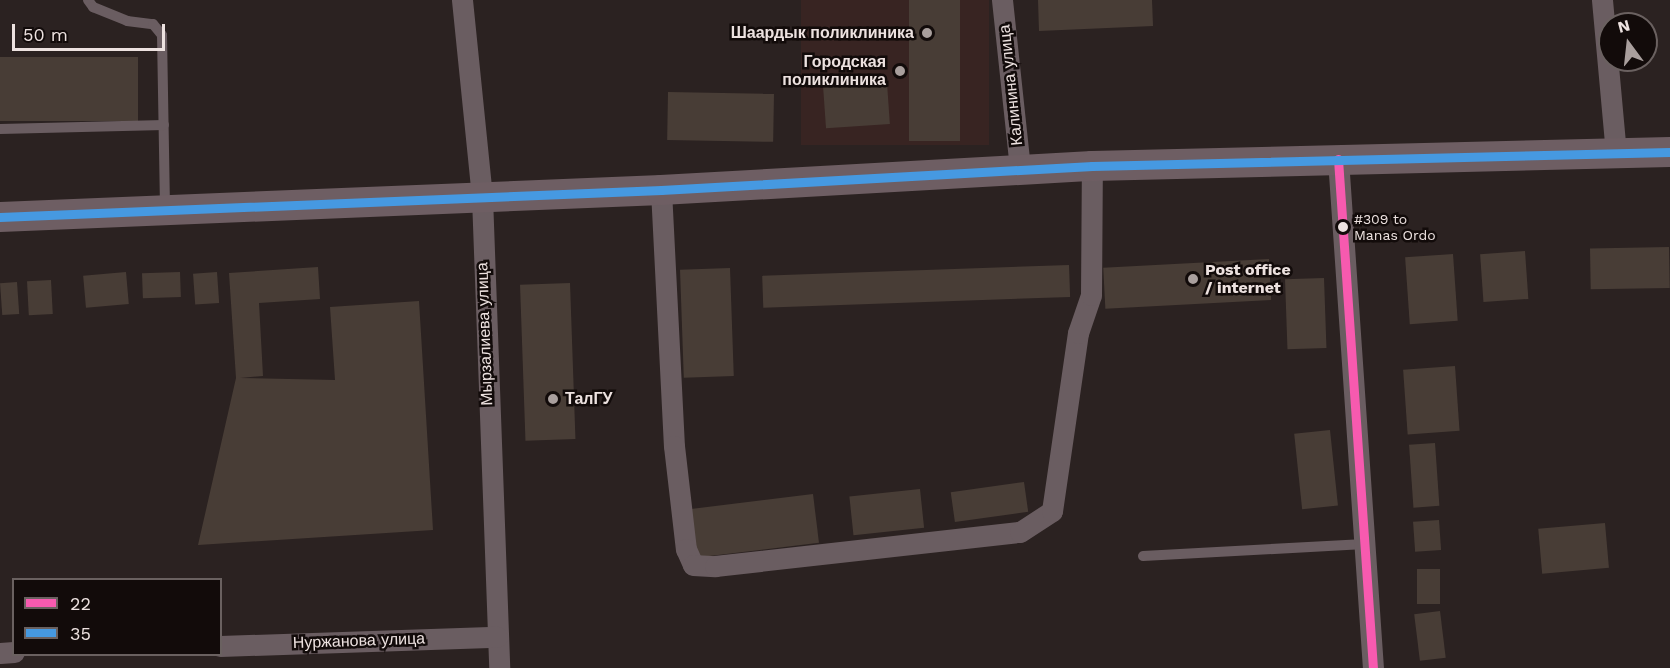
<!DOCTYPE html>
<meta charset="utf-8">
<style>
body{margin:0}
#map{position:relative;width:1670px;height:668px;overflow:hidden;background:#2b2221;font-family:"Work Sans",sans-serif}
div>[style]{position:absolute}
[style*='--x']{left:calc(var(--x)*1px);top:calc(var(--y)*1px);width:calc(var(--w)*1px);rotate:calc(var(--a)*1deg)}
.built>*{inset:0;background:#382422;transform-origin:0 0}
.building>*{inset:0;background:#483d36;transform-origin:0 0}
.lane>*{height:10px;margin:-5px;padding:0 5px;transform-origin:5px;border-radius:5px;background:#6a5d61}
.street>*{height:21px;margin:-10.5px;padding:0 10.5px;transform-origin:10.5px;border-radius:10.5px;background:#6a5d61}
.secondary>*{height:30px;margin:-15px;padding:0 15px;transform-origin:15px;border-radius:15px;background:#6e5e63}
.bus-1>*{height:9px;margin:-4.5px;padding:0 4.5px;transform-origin:4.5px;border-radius:4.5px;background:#f75aaf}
.bus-2>*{height:9px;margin:-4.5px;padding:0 4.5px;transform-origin:4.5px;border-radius:4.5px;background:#4699e1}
.dots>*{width:16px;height:16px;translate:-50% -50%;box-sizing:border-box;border:3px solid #120b0a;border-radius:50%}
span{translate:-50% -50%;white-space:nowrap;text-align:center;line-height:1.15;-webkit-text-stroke:5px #120b0a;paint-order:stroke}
.bus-label{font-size:14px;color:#ede2e0}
.left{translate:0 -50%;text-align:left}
.poi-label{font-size:16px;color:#ede2e0;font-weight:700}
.right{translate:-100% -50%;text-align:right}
.street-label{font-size:16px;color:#ede2e0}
.legend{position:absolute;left:12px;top:578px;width:210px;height:78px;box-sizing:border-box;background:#120b0a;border:2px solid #6a6160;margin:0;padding:8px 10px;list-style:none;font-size:18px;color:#ede2e0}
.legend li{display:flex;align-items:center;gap:12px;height:30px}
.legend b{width:30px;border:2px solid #6a6160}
.north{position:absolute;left:1598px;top:12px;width:60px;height:60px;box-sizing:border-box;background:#120b0a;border:2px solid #6a6160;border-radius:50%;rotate:345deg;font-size:16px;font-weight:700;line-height:24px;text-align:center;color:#ede2e0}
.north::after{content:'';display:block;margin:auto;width:21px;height:27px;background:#a99f9d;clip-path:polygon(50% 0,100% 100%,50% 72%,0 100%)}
.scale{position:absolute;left:12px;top:24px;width:153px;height:27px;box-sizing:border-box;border:3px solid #ede2e0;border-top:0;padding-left:8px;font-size:18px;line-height:21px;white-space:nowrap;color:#ede2e0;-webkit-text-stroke:4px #120b0a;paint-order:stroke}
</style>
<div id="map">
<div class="built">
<div style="left:801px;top:0;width:188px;height:145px"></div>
</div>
<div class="building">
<div style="left:909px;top:0;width:51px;height:141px"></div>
<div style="clip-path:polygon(1038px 0,1152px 0,1153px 26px,1039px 31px)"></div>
<div style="left:0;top:57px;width:138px;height:64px"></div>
<div style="left:887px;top:83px;width:41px;height:64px;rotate:86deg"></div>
<div style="left:668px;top:92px;width:106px;height:48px;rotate:1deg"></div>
<div style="left:1669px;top:247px;width:41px;height:79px;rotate:89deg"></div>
<div style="left:1525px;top:251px;width:48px;height:45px;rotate:86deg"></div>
<div style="left:1453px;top:254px;width:67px;height:48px;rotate:86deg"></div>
<div style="left:1269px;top:259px;width:41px;height:166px;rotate:87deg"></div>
<div style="left:1069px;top:265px;width:32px;height:307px;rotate:88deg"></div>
<div style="clip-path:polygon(318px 267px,320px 299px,259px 303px,263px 376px,240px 378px,335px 380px,330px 307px,419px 301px,433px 530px,198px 545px,236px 378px,229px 273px)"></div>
<div style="left:730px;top:268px;width:108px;height:50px;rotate:88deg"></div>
<div style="left:126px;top:272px;width:32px;height:43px;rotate:85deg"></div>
<div style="left:180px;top:272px;width:25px;height:38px;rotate:88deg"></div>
<div style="left:217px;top:272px;width:31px;height:24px;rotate:86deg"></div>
<div style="left:1324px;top:278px;width:70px;height:39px;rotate:88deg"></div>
<div style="left:51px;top:280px;width:34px;height:24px;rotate:87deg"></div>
<div style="left:17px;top:282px;width:32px;height:17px;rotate:86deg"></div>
<div style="left:570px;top:283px;width:156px;height:50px;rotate:88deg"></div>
<div style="left:1455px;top:366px;width:65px;height:52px;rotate:86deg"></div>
<div style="left:1330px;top:430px;width:76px;height:36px;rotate:84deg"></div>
<div style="left:1435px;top:443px;width:63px;height:26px;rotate:86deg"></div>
<div style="left:1024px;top:482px;width:30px;height:74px;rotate:82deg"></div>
<div style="left:920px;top:489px;width:39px;height:71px;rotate:84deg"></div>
<div style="left:813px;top:494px;width:49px;height:125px;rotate:83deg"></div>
<div style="left:1439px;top:520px;width:30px;height:26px;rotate:86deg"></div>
<div style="left:1605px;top:523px;width:45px;height:67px;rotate:85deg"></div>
<div style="left:1417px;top:569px;width:23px;height:35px"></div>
<div style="left:1440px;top:611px;width:47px;height:26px;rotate:83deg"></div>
</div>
<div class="lane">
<div style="--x:88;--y:0;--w:9;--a:54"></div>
<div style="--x:93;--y:7;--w:37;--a:22"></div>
<div style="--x:127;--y:21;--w:26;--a:7"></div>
<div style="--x:153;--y:24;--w:14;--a:51"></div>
<div style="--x:162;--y:35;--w:175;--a:89"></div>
<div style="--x:0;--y:129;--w:164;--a:-1.4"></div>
<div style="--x:1143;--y:556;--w:222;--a:-3.1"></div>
</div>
<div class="street">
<div style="--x:462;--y:0;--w:198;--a:84.2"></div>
<div style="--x:482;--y:197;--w:471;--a:87.9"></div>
<div style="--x:1002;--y:0;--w:170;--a:83.9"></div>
<div style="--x:1602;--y:0;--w:155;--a:84.8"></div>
<div style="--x:1338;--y:159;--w:510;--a:86.07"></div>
<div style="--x:661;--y:190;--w:256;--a:87.1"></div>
<div style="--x:674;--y:446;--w:104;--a:83.4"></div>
<div style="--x:686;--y:549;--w:17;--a:66"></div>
<div style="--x:693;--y:565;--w:22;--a:3"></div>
<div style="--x:715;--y:566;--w:307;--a:-6.4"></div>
<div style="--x:1020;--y:532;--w:38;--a:-33"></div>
<div style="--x:1052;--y:511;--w:180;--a:-81.7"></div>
<div style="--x:1078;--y:333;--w:40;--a:-71.1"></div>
<div style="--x:1091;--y:295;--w:129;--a:-89.6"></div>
<div style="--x:220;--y:646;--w:277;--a:-1.9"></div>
<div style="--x:0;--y:653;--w:14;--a:-4"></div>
</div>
<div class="secondary">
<div style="--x:0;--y:217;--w:662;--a:-2.34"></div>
<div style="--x:661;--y:190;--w:432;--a:-3.2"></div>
<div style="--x:1092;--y:166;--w:578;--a:-1.39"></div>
</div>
<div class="bus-1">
<div style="--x:1338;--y:159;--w:510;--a:86.07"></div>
</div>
<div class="bus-2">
<div style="--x:0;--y:217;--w:662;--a:-2.34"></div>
<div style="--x:661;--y:190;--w:432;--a:-3.2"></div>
<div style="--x:1092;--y:166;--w:578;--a:-1.39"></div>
</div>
<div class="dots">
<div style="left:927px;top:33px;background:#a99f9d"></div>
<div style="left:900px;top:71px;background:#a99f9d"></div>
<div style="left:1343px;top:227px;background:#ede2e0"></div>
<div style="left:1193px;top:279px;background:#a99f9d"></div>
<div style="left:553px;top:399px;background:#a99f9d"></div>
</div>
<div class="bus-label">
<span class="left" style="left:1354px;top:227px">#309 to<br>Manas Ordo</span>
</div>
<div class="poi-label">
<span class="right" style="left:914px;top:33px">Шаардык поликлиника</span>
<span class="right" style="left:886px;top:71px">Городская<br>поликлиника</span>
<span class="left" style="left:1205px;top:279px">Post office<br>/ internet</span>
<span class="left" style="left:565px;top:399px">ТалГУ</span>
</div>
<div class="street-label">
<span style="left:1011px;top:85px;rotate:-96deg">Калинина улица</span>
<span style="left:485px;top:334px;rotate:-92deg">Мырзалиева улица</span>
<span style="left:359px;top:641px;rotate:-2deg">Нуржанова улица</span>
</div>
<ul class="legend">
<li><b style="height:8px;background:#f75aaf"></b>22</li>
<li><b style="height:8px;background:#4699e1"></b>35</li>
</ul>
<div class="north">N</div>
<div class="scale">50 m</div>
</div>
